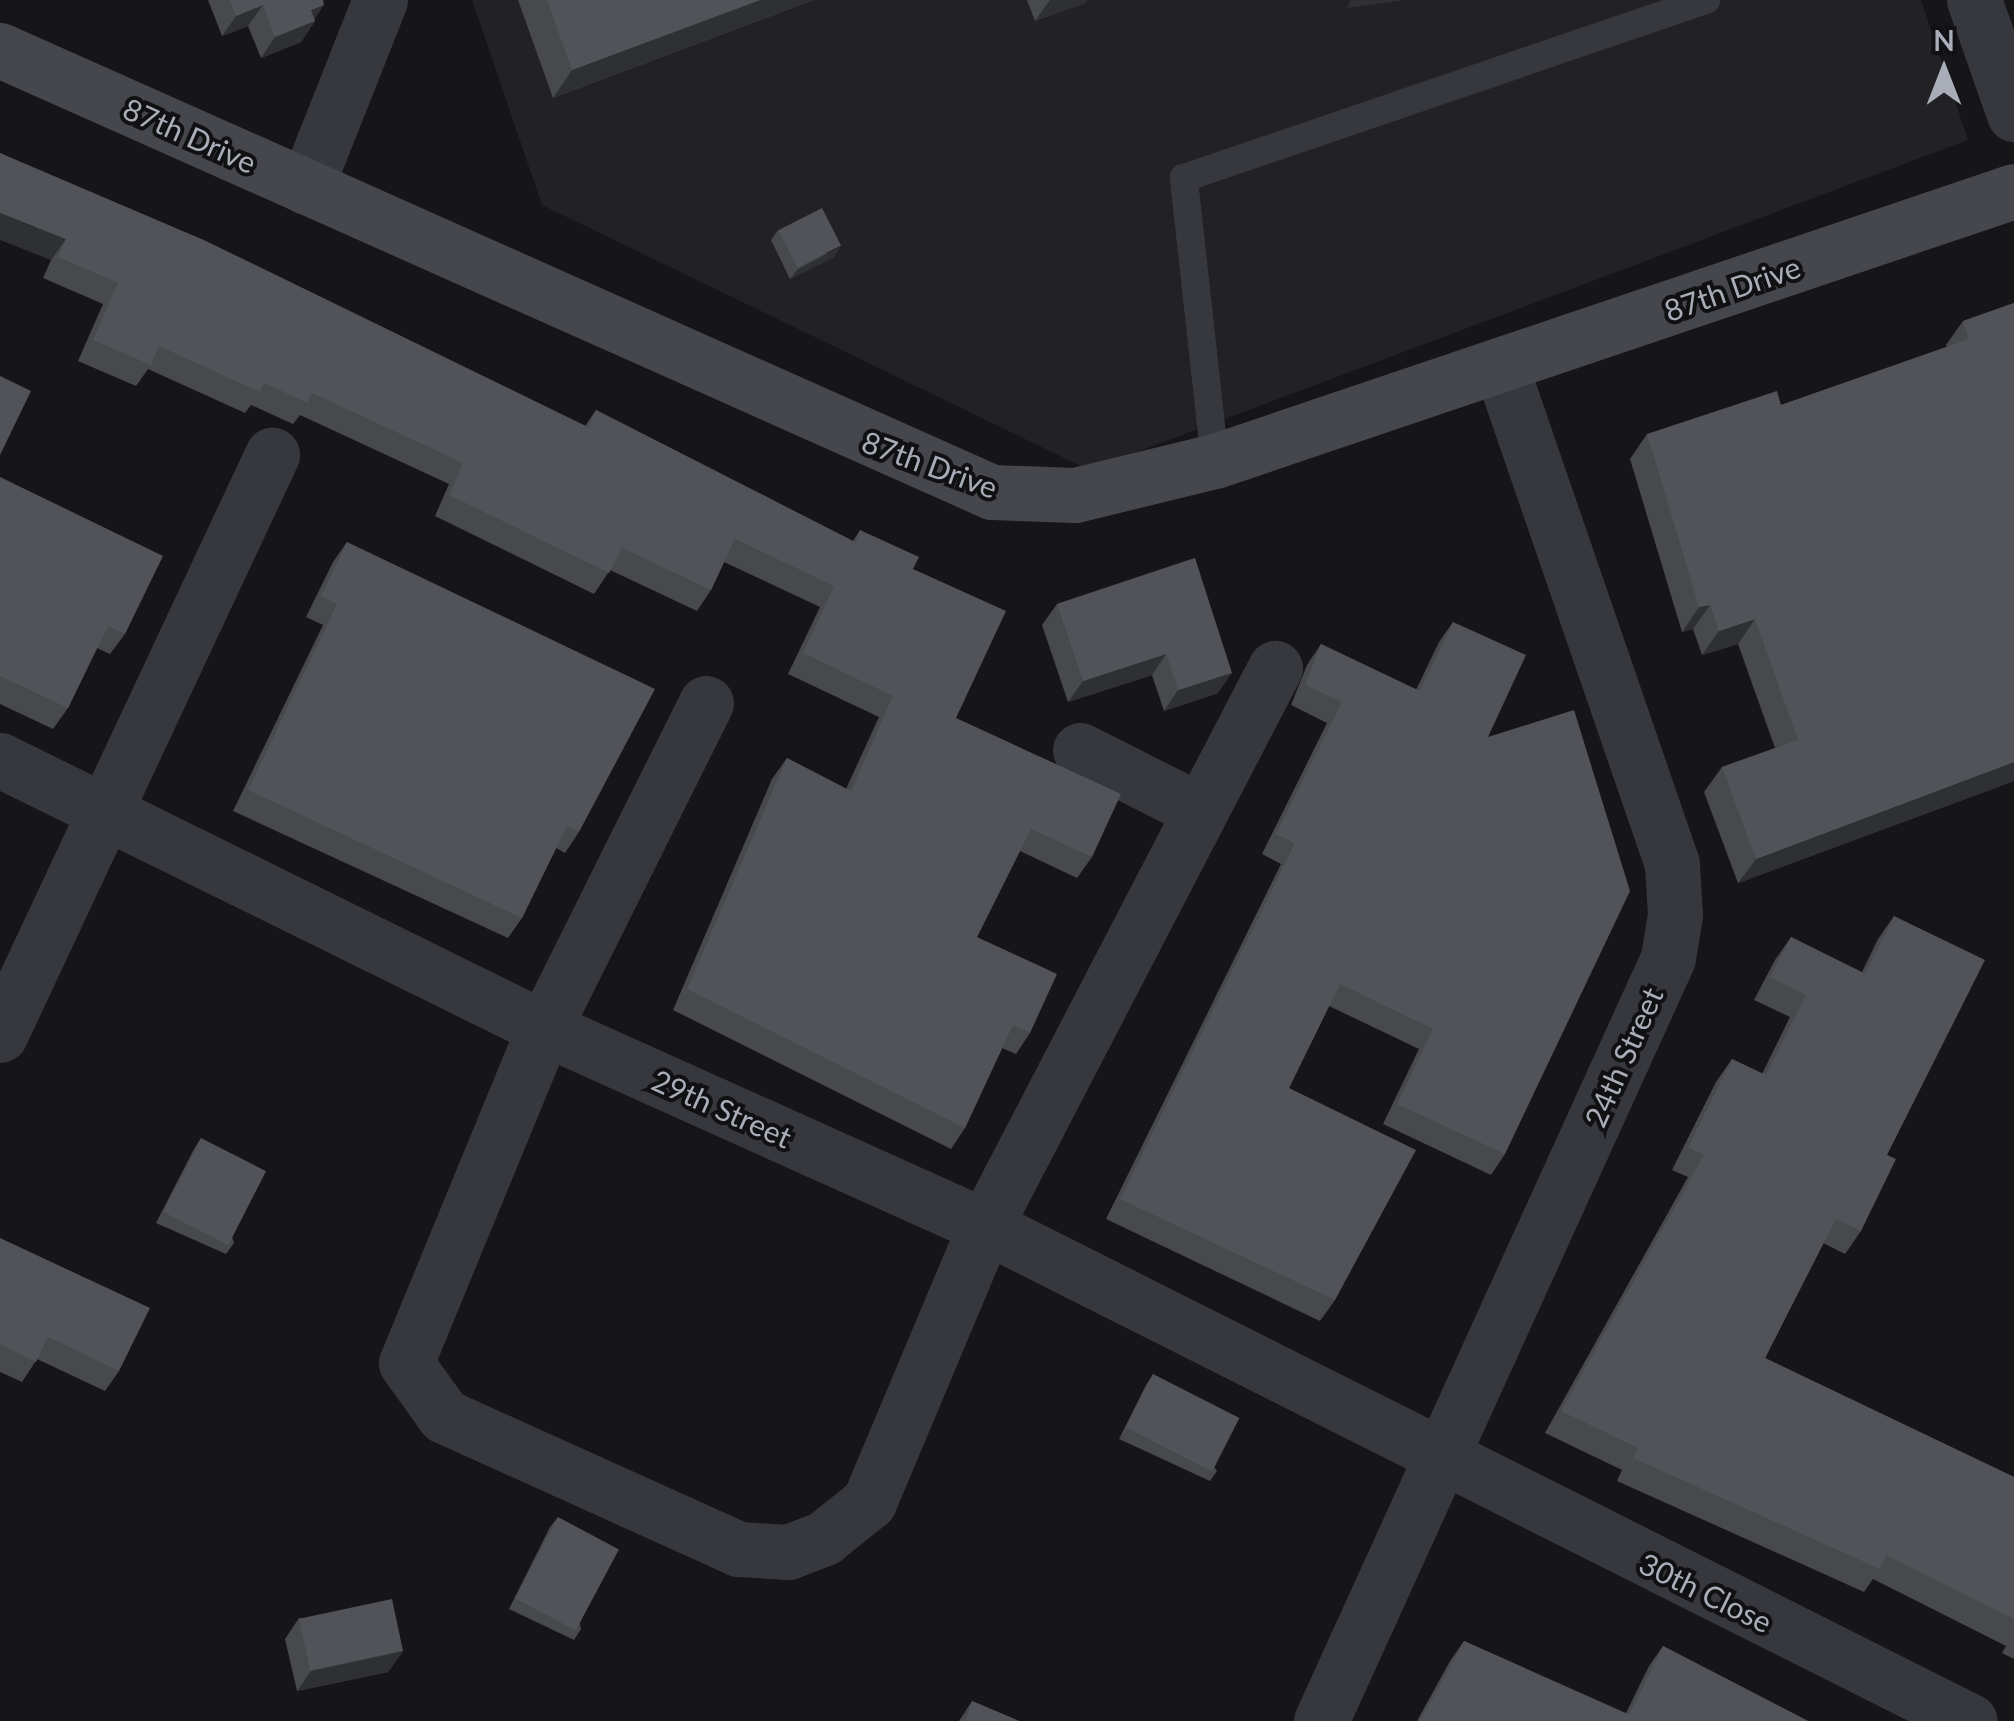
<!DOCTYPE html>
<style>
body{margin:0}
#map{position:relative;width:2014px;height:1721px;overflow:hidden;background:#161618;font-family:Lato,sans-serif}
div>[style]{position:absolute}
[style*='--x']{left:calc(var(--x)*1px);top:calc(var(--y)*1px);width:calc(var(--w)*1px);rotate:calc(var(--a)*1deg)}
.built>*{inset:0;background:#222225}
.lane>*{height:28px;margin:-14px;padding:0 14px;transform-origin:14px;border-radius:14px;background:#37383d}
.street>*{height:55px;margin:-27.5px;padding:0 27.5px;transform-origin:27.5px;border-radius:27.5px;background:#37383d}
.secondary>*{height:55px;margin:-27.5px;padding:0 27.5px;transform-origin:27.5px;border-radius:27.5px;background:#45474d}
.wall>*{inset:0;background:#47494d}
.shaded-wall>*{inset:0;background:#2f3033}
.building>*{inset:0;background:#525359;transform-origin:0 0}
span{translate:-50% -50%;white-space:nowrap;text-align:center;line-height:1.15;-webkit-text-stroke:8px #111113;paint-order:stroke}
.street-label{font-size:30px;color:#a8adb8}
.north{position:absolute;left:1894px;top:20px;width:100px;height:100px;-webkit-text-stroke:8px #111113;paint-order:stroke;rotate:0deg;font-size:28px;font-weight:700;line-height:40px;text-align:center;color:#a8adb8}
.north::after{content:'';display:block;margin:auto;width:35px;height:45px;background:#a8adb8;clip-path:polygon(50% 0,100% 100%,50% 72%,0 100%)}
</style>
<div id="map">
<div class="built">
<div style="clip-path:polygon(472px 0,1921px 0,1968px 140px,1089px 470px,542px 205px)"></div>
</div>
<div class="lane">
<div style="--x:1215;--y:461;--w:285;--a:-96.3"></div>
<div style="--x:1184;--y:178;--w:552;--a:-18.83"></div>
</div>
<div class="street">
<div style="--x:1974;--y:0;--w:121;--a:70.7"></div>
<div style="--x:306;--y:187;--w:201;--a:-68.4"></div>
<div style="--x:706;--y:703;--w:363;--a:116.5"></div>
<div style="--x:544;--y:1028;--w:362;--a:112.4"></div>
<div style="--x:406;--y:1363;--w:65;--a:54.4"></div>
<div style="--x:444;--y:1416;--w:324;--a:24.3"></div>
<div style="--x:739;--y:1549;--w:49;--a:3.5"></div>
<div style="--x:788;--y:1552;--w:39;--a:-21"></div>
<div style="--x:824;--y:1538;--w:58;--a:-38.7"></div>
<div style="--x:869;--y:1502;--w:299;--a:-67.2"></div>
<div style="--x:985;--y:1226;--w:629;--a:-62.54"></div>
<div style="--x:1080;--y:750;--w:129;--a:26.8"></div>
<div style="--x:0;--y:760;--w:606;--a:26.23"></div>
<div style="--x:544;--y:1028;--w:483;--a:24.2"></div>
<div style="--x:985;--y:1226;--w:1102;--a:26.68"></div>
<div style="--x:0;--y:1035;--w:641;--a:-64.88"></div>
<div style="--x:1321;--y:1721;--w:838;--a:-65.54"></div>
<div style="--x:1668;--y:958;--w:44;--a:-80.8"></div>
<div style="--x:1675;--y:915;--w:51;--a:-93.4"></div>
<div style="--x:1672;--y:864;--w:526;--a:-108.99"></div>
</div>
<div class="secondary">
<div style="--x:0;--y:50;--w:1086;--a:24.02"></div>
<div style="--x:992;--y:492;--w:83;--a:2.1"></div>
<div style="--x:1075;--y:495;--w:144;--a:-13.7"></div>
<div style="--x:1215;--y:461;--w:843;--a:-18.67"></div>
</div>
<div class="wall">
<div style="clip-path:polygon(208px 0,323px 0,314px 19px,315px 21px,301px 42px,261px 58px,248px 26px,222px 36px)"></div>
<div style="clip-path:polygon(518px 0,814px 0,553px 98px)"></div>
<div style="clip-path:polygon(1027px 0,1087px 0,1085px 3px,1035px 21px)"></div>
<div style="clip-path:polygon(0 153px,585px 426px,596px 410px,853px 541px,860px 530px,913px 569px,956px 718px,1092px 857px,1077px 878px,1020px 851px,977px 937px,1030px 1033px,1016px 1054px,1002px 1048px,965px 1128px,951px 1149px,673px 1010px,772px 779px,787px 758px,846px 789px,879px 717px,788px 674px,820px 607px,724px 562px,711px 590px,697px 611px,610px 570px,594px 594px,435px 516px,449px 484px,300px 415px,293px 424px,251px 405px,245px 413px,148px 369px,136px 386px,78px 361px,103px 304px,43px 278px,51px 260px)"></div>
<div style="clip-path:polygon(778px 230px,834px 257px,790px 279px,771px 240px)"></div>
<div style="clip-path:polygon(2014px 303px,2014px 781px,1738px 883px,1704px 792px,1722px 767px,1775px 748px,1738px 644px,1702px 655px,1693px 629px,1682px 632px,1630px 459px,1647px 434px,1781px 405px,1947px 347px,1946px 345px,1963px 321px)"></div>
<div style="clip-path:polygon(0 477px,125px 634px,110px 654px,97px 648px,68px 708px,53px 729px,0 704px)"></div>
<div style="clip-path:polygon(347px 542px,579px 832px,565px 853px,556px 848px,522px 918px,508px 938px,233px 811px,323px 625px,306px 617px,333px 562px)"></div>
<div style="clip-path:polygon(1195px 558px,1218px 693px,1164px 711px,1152px 675px,1068px 702px,1042px 625px,1057px 604px)"></div>
<div style="clip-path:polygon(1453px 622px,1488px 737px,1505px 1154px,1491px 1175px,1383px 1124px,1419px 1049px,1329px 1006px,1289px 1088px,1335px 1300px,1320px 1321px,1106px 1219px,1281px 864px,1262px 854px,1327px 723px,1291px 705px,1307px 665px,1321px 644px,1416px 690px,1439px 642px)"></div>
<div style="clip-path:polygon(1894px 916px,1887px 1155px,1861px 1231px,1845px 1254px,1823px 1243px,1765px 1358px,2014px 1477px,2014px 1659px,2002px 1653px,2006px 1646px,1873px 1579px,1864px 1592px,1617px 1481px,1622px 1470px,1545px 1433px,1688px 1177px,1672px 1170px,1716px 1082px,1732px 1059px,1762px 1074px,1790px 1017px,1754px 1000px,1775px 960px,1791px 937px,1862px 972px,1878px 939px)"></div>
<div style="clip-path:polygon(201px 1138px,234px 1243px,226px 1254px,156px 1223px,194px 1149px)"></div>
<div style="clip-path:polygon(0 1238px,119px 1371px,105px 1391px,37px 1359px,22px 1382px,0 1372px)"></div>
<div style="clip-path:polygon(1153px 1374px,1217px 1471px,1210px 1481px,1119px 1439px,1146px 1385px)"></div>
<div style="clip-path:polygon(558px 1517px,581px 1629px,574px 1640px,509px 1609px,550px 1527px)"></div>
<div style="clip-path:polygon(299px 1618px,403px 1651px,388px 1672px,297px 1691px,285px 1639px)"></div>
<div style="clip-path:polygon(1464px 1641px,1626px 1713px,1649px 1666px,1663px 1646px,1808px 1721px,1417px 1721px,1450px 1661px)"></div>
<div style="clip-path:polygon(972px 1701px,1019px 1721px,959px 1721px)"></div>
</div>
<div class="shaded-wall">
<div style="clip-path:polygon(760px 0,814px 0,553px 98px,572px 70px)"></div>
<div style="clip-path:polygon(1050px 0,1087px 0,1085px 3px,1035px 21px)"></div>
<div style="clip-path:polygon(1351px 0,1406px 0,1346px 8px)"></div>
<div style="clip-path:polygon(263px 5px,248px 26px,222px 36px,236px 16px)"></div>
<div style="clip-path:polygon(324px 5px,312px 23px,315px 21px,301px 42px,261px 58px,275px 37px,311px 10px)"></div>
<div style="clip-path:polygon(0 213px,66px 239px,51px 260px,0 240px)"></div>
<div style="clip-path:polygon(841px 246px,834px 257px,790px 279px,798px 269px)"></div>
<div style="clip-path:polygon(1710px 605px,1693px 629px,1682px 632px,1699px 607px)"></div>
<div style="clip-path:polygon(1755px 619px,1738px 644px,1702px 655px,1719px 631px)"></div>
<div style="clip-path:polygon(1166px 654px,1152px 675px,1068px 702px,1083px 681px)"></div>
<div style="clip-path:polygon(1232px 673px,1218px 693px,1164px 711px,1178px 690px)"></div>
<div style="clip-path:polygon(2014px 762px,2014px 781px,1738px 883px,1756px 859px)"></div>
<div style="clip-path:polygon(403px 1651px,388px 1672px,297px 1691px,311px 1671px)"></div>
</div>
<div class="building">
<div style="clip-path:polygon(230px 0,323px 0,324px 5px,311px 10px,315px 21px,275px 37px,263px 5px,236px 16px)"></div>
<div style="clip-path:polygon(547px 0,760px 0,572px 70px)"></div>
<div style="clip-path:polygon(0 153px,206px 241px,588px 427px,596px 410px,855px 542px,860px 530px,919px 557px,913px 569px,1006px 611px,956px 718px,1121px 794px,1092px 857px,1031px 829px,977px 937px,1057px 974px,1030px 1033px,1013px 1025px,965px 1128px,687px 989px,787px 758px,851px 791px,893px 696px,803px 653px,834px 586px,735px 539px,711px 590px,622px 548px,609px 573px,449px 495px,463px 463px,312px 393px,308px 403px,264px 383px,260px 392px,159px 346px,151px 365px,93px 340px,118px 283px,58px 257px,66px 239px,0 213px)"></div>
<div style="left:822px;top:208px;width:42px;height:49px;rotate:63deg"></div>
<div style="clip-path:polygon(2014px 303px,2014px 762px,1756px 859px,1722px 767px,1798px 740px,1755px 619px,1719px 631px,1710px 605px,1699px 607px,1647px 434px,1777px 391px,1781px 405px,1969px 339px,1963px 321px)"></div>
<div style="clip-path:polygon(0 376px,31px 391px,0 455px)"></div>
<div style="clip-path:polygon(0 477px,163px 556px,125px 634px,108px 626px,68px 708px,0 676px)"></div>
<div style="clip-path:polygon(347px 542px,655px 689px,579px 832px,567px 826px,522px 918px,248px 790px,337px 604px,321px 596px)"></div>
<div style="clip-path:polygon(1195px 558px,1232px 673px,1178px 690px,1166px 654px,1083px 681px,1057px 604px)"></div>
<div style="clip-path:polygon(1453px 622px,1526px 655px,1488px 737px,1574px 710px,1630px 891px,1505px 1154px,1397px 1104px,1433px 1029px,1340px 984px,1289px 1088px,1416px 1150px,1335px 1300px,1120px 1199px,1295px 843px,1276px 834px,1342px 702px,1305px 685px,1321px 644px,1420px 691px)"></div>
<div style="clip-path:polygon(1894px 916px,1985px 960px,1887px 1155px,1896px 1159px,1861px 1231px,1836px 1219px,1765px 1358px,2014px 1477px,2014px 1619px,1886px 1555px,1880px 1569px,1633px 1458px,1638px 1448px,1561px 1411px,1704px 1155px,1688px 1147px,1732px 1059px,1766px 1075px,1806px 995px,1770px 977px,1791px 937px,1865px 974px)"></div>
<div style="left:201px;top:1138px;width:73px;height:83px;rotate:27deg"></div>
<div style="clip-path:polygon(0 1238px,150px 1308px,119px 1371px,48px 1337px,36px 1362px,0 1344px)"></div>
<div style="left:1153px;top:1374px;width:97px;height:60px;rotate:27deg"></div>
<div style="left:558px;top:1517px;width:69px;height:92px;rotate:28deg"></div>
<div style="left:392px;top:1599px;width:53px;height:95px;rotate:78deg"></div>
<div style="clip-path:polygon(1464px 1641px,1629px 1715px,1663px 1646px,1808px 1721px,1420px 1721px)"></div>
<div style="clip-path:polygon(972px 1701px,1019px 1721px,965px 1721px)"></div>
</div>
<div class="street-label">
<span style="left:190px;top:135px;rotate:24deg">87th Drive</span>
<span style="left:1732px;top:288px;rotate:-19deg">87th Drive</span>
<span style="left:930px;top:464px;rotate:20deg">87th Drive</span>
<span style="left:1623px;top:1057px;rotate:-66deg">24th Street</span>
<span style="left:722px;top:1108px;rotate:24deg">29th Street</span>
<span style="left:1706px;top:1592px;rotate:26deg">30th Close</span>
</div>
<div class="north">N</div>
</div>
